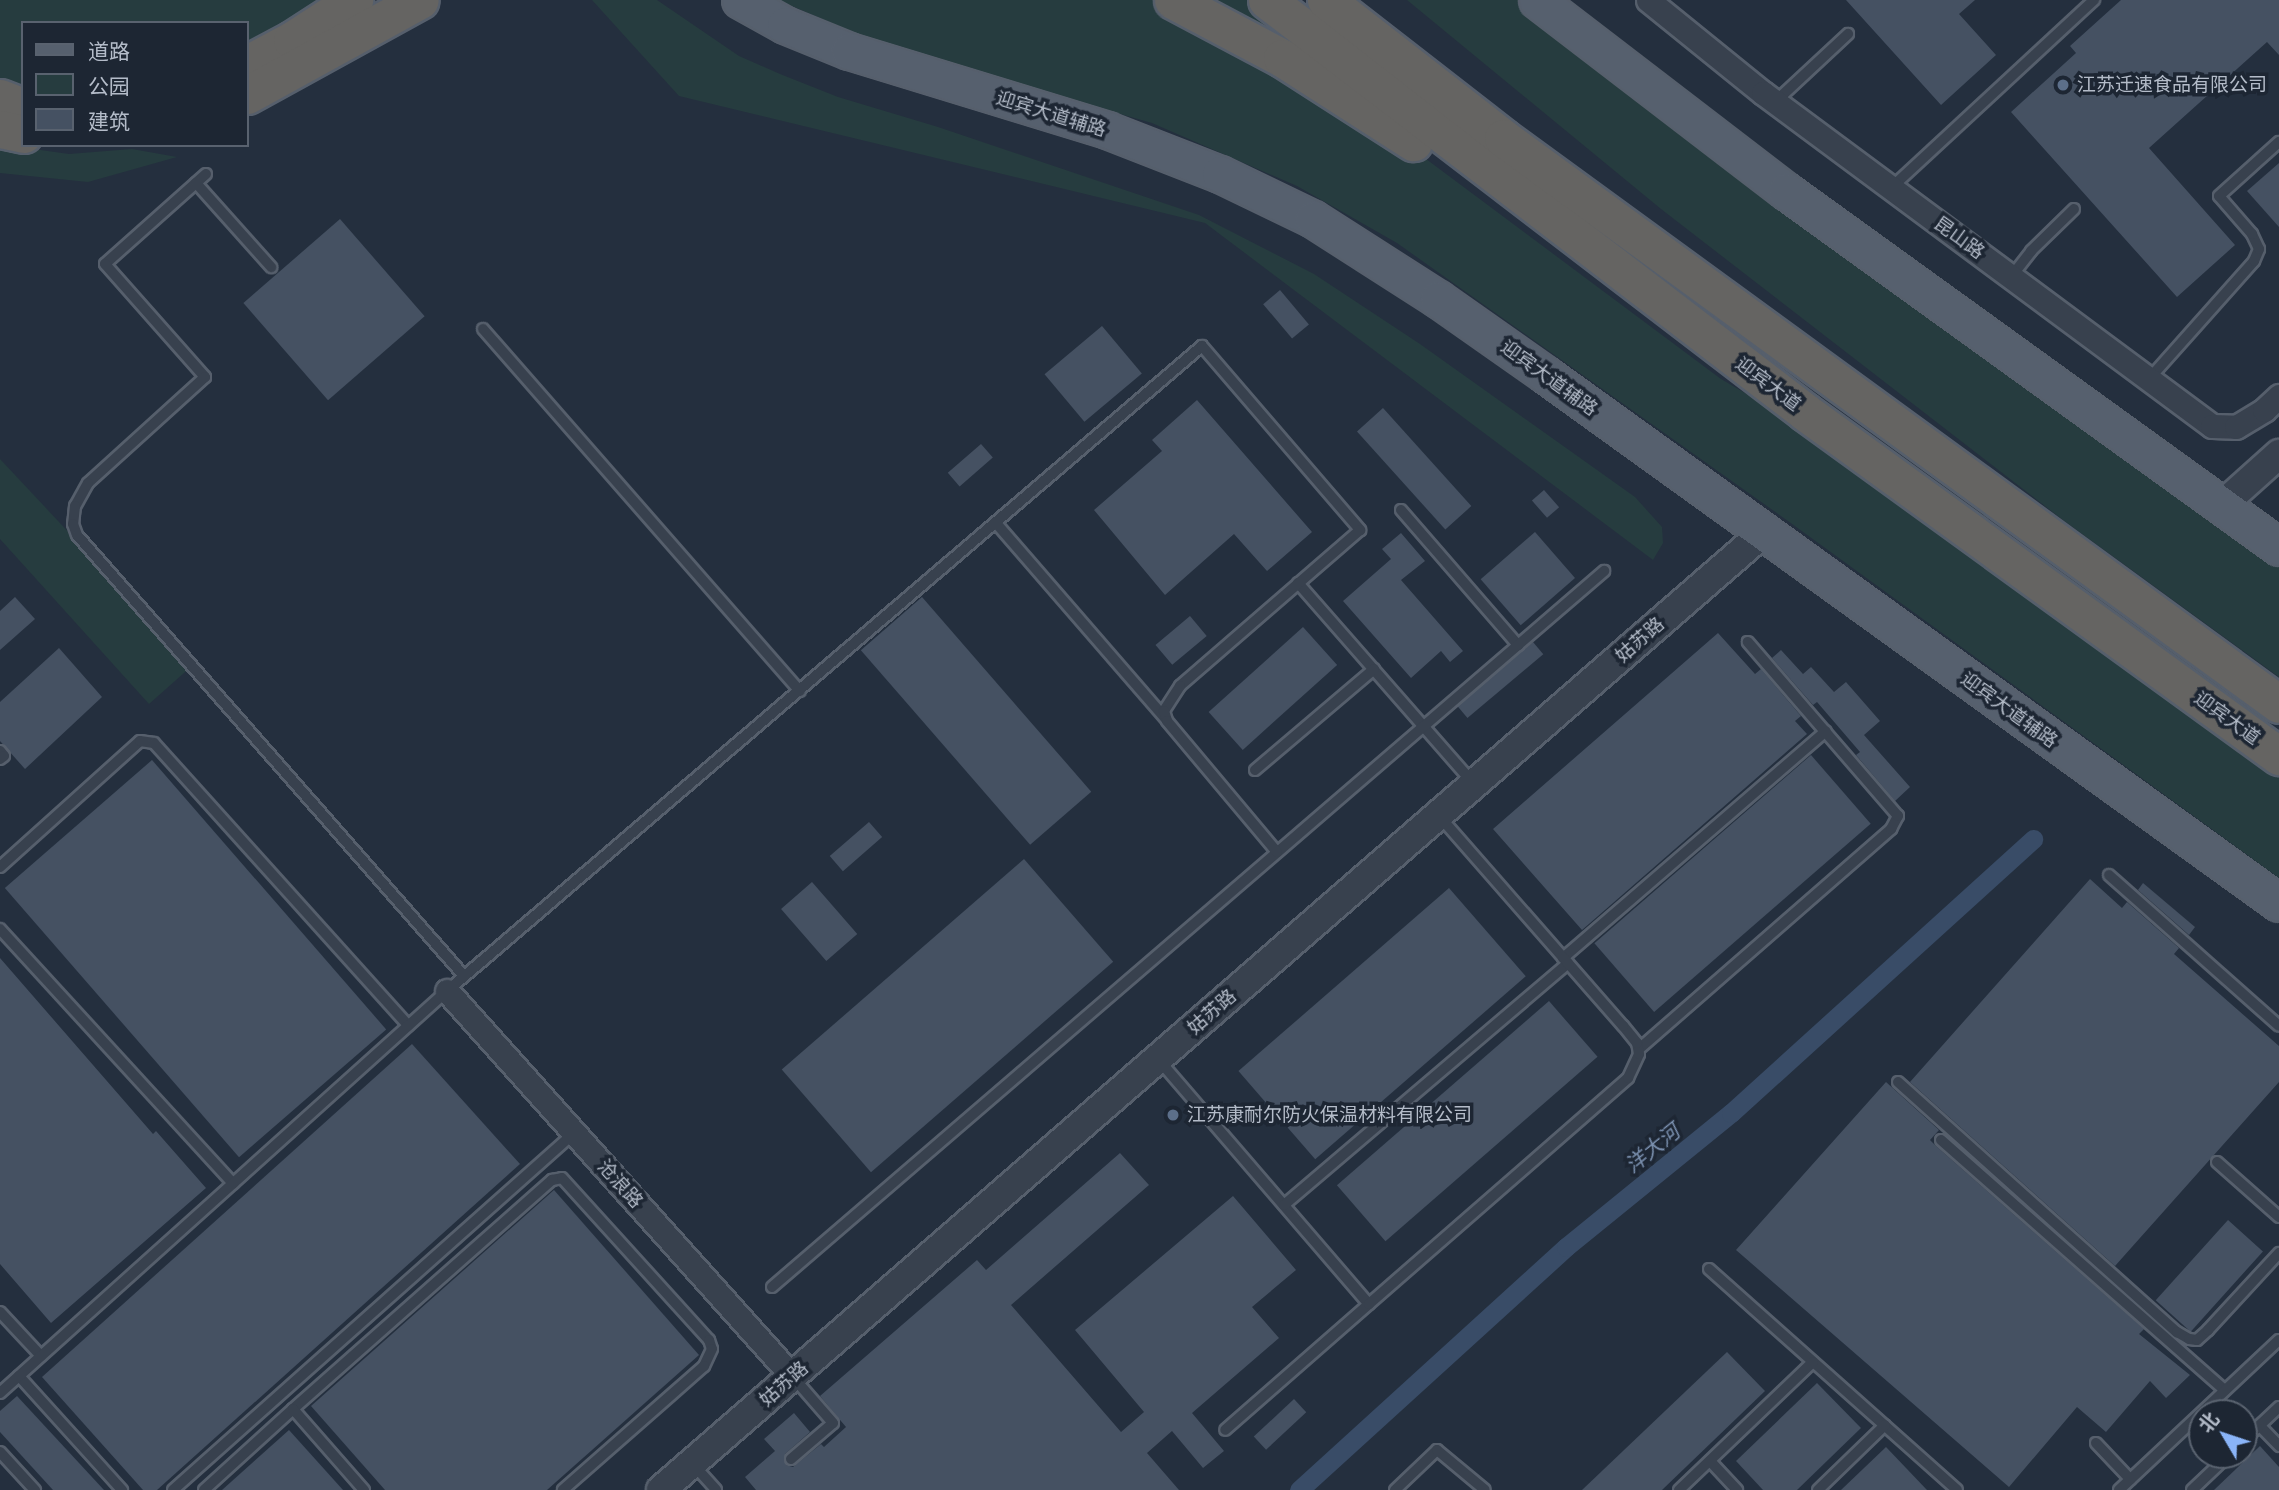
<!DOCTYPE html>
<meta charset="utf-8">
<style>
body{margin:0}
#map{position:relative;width:2279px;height:1490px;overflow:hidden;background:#242f3e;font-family:"IBM Plex Sans","Noto Sans SC",sans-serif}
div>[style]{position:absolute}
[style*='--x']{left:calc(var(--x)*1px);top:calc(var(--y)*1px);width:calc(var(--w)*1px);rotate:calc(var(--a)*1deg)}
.green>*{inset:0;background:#263c3f}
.canal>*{height:19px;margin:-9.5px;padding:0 9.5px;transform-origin:9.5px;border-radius:9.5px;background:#394c67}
.building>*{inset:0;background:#455162;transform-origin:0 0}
.roads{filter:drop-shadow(2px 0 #565f6c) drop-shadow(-2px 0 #565f6c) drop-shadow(0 2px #565f6c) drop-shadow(0 -2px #565f6c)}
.service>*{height:10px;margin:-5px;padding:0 5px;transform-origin:5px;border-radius:5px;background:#38414e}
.minor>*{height:23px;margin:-11.5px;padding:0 11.5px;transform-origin:11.5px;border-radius:11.5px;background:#38414e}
.tertiary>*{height:28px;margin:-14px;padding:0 14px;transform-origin:14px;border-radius:14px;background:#38414e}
.primary>*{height:35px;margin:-17.5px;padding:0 17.5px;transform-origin:17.5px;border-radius:17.5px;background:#56606e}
.trunk>*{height:37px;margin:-18.5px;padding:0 18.5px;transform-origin:18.5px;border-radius:18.5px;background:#656462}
.dots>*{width:19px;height:19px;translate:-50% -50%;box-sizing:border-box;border:4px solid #1d2633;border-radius:50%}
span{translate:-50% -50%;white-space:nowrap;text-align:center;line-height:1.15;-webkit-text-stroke:7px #1d2633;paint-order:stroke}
.poi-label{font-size:19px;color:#b4bcc9}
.left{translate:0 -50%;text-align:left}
.street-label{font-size:19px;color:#b4bcc9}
.water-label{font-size:21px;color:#7c92b1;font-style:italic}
.legend{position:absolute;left:21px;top:21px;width:228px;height:126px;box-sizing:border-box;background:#1d2633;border:2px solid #59626f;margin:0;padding:9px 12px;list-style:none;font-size:21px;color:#b4bcc9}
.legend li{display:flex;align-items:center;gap:14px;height:35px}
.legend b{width:35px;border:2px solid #59626f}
.north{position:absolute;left:2188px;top:1399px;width:70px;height:70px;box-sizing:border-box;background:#1d2633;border:2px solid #59626f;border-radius:50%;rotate:309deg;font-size:19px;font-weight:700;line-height:28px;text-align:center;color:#b4bcc9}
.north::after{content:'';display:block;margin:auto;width:24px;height:32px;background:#8ab4f8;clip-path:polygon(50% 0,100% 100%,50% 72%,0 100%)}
</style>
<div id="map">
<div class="green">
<div style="clip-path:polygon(0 0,339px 0,247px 53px,247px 23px,23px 23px,23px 90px,0 80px)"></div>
<div style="clip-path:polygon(592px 0,657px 0,739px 56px,780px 74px,838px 97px,938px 127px,1199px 215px,1314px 274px,1420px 344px,1635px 497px,1662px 527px,1663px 543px,1653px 560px,1205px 223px,679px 96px)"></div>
<div style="clip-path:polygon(778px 0,1248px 0,1414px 150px,1721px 379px,1796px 423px,2279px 772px,2279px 878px,1788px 521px,1397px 243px,1297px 186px,1152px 123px,944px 64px,864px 37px)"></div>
<div style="clip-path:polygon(1407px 0,1522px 0,2279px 560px,2279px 677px,2063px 520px,1661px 209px)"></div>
<div style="clip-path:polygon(0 141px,19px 147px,69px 154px,132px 149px,177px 157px,88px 182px,0 173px)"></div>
<div style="clip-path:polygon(0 459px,193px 665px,149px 704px,0 539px)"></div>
</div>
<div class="canal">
<div style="--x:1299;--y:1490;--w:361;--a:-42.3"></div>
<div style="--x:1566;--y:1247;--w:213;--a:-39.1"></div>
<div style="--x:1731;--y:1113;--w:408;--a:-42.2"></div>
</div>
<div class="building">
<div style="clip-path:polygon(1846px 0,1975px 0,1959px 14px,1996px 55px,1941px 105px)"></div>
<div style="clip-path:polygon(2121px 0,2279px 0,2279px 55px,2267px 42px,2149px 148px,2235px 245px,2177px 297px,2011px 112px,2076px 53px,2070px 46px)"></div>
<div style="clip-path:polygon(2279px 163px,2279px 227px,2247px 191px)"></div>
<div style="left:340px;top:219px;width:129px;height:128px;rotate:49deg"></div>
<div style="left:1280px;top:290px;width:45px;height:22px;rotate:50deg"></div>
<div style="left:1102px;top:326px;width:62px;height:75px;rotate:50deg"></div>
<div style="clip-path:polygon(1197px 400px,1312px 532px,1267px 571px,1234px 534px,1165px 595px,1094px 510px,1162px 451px,1152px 440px)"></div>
<div style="left:1383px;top:408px;width:132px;height:35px;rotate:48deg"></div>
<div style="left:981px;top:444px;width:18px;height:44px;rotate:49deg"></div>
<div style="left:1544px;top:490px;width:23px;height:16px;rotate:49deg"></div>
<div style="left:1535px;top:532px;width:61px;height:72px;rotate:49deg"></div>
<div style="clip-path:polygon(1401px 533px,1425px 561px,1401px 580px,1463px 651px,1450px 662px,1441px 651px,1411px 678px,1343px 601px,1391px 559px,1382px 549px)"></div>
<div style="clip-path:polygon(15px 597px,35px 619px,0 650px,0 611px)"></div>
<div style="left:922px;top:597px;width:258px;height:81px;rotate:49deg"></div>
<div style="left:1190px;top:616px;width:26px;height:45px;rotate:50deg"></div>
<div style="left:1303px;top:627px;width:51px;height:127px;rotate:48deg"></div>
<div style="clip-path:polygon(1718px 633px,1755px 674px,1761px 669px,1801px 716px,1795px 721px,1807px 734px,1582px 930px,1493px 829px)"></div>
<div style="left:1533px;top:642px;width:16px;height:99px;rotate:50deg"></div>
<div style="clip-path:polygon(59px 648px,102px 697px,25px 769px,0 741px,0 702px)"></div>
<div style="clip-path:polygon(1781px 650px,1803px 674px,1811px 667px,1834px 692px,1846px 682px,1880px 721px,1864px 735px,1910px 787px,1895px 801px,1856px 755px,1860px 752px,1817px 702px,1813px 705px,1772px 658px)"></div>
<div style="left:1811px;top:755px;width:91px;height:287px;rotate:49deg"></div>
<div style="left:152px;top:760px;width:357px;height:195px;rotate:49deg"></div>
<div style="left:869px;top:822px;width:20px;height:52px;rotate:49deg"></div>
<div style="left:1024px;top:859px;width:136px;height:321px;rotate:49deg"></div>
<div style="clip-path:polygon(2090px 879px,2122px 908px,2127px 902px,2179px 948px,2174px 954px,2279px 1046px,2279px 1082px,2115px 1266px,1910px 1082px)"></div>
<div style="left:812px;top:882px;width:69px;height:41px;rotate:49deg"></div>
<div style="clip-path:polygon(2143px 883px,2195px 927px,2189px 935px,2138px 890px)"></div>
<div style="left:1449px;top:888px;width:117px;height:279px;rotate:49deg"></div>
<div style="clip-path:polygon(0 958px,153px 1134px,156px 1131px,206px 1188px,51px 1323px,0 1264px)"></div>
<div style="left:1549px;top:1001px;width:74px;height:281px;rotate:49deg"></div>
<div style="clip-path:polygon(412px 1044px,520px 1164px,157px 1490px,143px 1490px,42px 1377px)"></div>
<div style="clip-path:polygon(1886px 1082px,1939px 1130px,1930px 1140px,1936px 1146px,2144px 1329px,2139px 1334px,2190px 1375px,2166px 1398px,2150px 1381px,2106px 1432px,2077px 1407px,2009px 1487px,1736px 1250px)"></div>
<div style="clip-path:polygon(1120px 1153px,1149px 1185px,1011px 1305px,1121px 1432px,1144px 1412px,1075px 1330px,1233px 1196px,1296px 1270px,1252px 1307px,1279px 1338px,1192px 1413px,1224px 1451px,1203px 1468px,1172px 1431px,1147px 1453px,1179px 1490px,756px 1490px,745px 1477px,775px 1451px,764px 1439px,794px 1413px,810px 1432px,785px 1454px,786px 1465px,793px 1467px,821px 1444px,824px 1447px,846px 1427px,820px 1396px,977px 1260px,986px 1270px)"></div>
<div style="clip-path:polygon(554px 1190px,699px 1355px,547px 1490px,385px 1490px,311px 1406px)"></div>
<div style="left:2228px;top:1220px;width:47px;height:108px;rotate:42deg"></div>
<div style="clip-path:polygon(1727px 1352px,1765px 1391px,1662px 1490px,1582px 1490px)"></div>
<div style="clip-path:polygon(1817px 1383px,1861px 1428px,1797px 1490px,1763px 1490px,1736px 1461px)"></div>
<div style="clip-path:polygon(17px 1396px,104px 1490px,53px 1490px,0 1432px,0 1411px)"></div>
<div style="left:1294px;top:1399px;width:18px;height:55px;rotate:47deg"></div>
<div style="clip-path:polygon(289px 1430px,343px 1490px,222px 1490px)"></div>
<div style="clip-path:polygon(2260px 1446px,2279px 1467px,2279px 1490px,2214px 1490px)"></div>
<div style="clip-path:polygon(1886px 1447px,1927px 1490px,1841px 1490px)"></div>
</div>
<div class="roads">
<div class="service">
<div style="--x:1775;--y:102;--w:100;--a:-43"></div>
<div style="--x:206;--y:174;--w:135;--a:138.3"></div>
<div style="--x:105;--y:264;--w:151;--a:48.5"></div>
<div style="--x:205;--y:377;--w:158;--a:137.8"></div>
<div style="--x:88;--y:483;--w:26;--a:119"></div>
<div style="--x:75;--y:506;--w:18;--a:96"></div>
<div style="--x:73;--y:524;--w:12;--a:70"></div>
<div style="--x:77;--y:535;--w:587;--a:48.73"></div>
<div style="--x:196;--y:183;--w:113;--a:48.2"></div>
<div style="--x:1891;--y:188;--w:277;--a:-42.8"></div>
<div style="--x:2011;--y:277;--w:33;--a:-52"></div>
<div style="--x:2031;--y:251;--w:60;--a:-44.3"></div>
<div style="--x:483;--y:329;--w:481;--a:48.8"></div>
<div style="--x:2149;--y:379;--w:158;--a:-48.3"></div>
<div style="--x:2254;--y:261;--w:13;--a:-67"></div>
<div style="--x:2259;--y:249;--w:17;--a:-115"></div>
<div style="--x:2252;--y:234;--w:50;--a:-131"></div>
<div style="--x:2219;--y:196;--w:81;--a:-42"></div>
<div style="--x:1401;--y:510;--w:179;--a:49.1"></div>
<div style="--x:996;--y:523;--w:259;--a:49.1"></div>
<div style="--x:1298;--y:583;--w:267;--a:48.8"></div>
<div style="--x:0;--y:751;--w:6;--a:51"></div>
<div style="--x:4;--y:756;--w:5;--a:143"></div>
<div style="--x:1255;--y:770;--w:156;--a:-40.3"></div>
<div style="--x:0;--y:867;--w:188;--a:-42"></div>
<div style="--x:140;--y:741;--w:14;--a:8"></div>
<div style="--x:154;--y:743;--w:380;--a:48"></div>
<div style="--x:2109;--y:875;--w:227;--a:41.6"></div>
<div style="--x:0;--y:929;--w:345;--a:47.5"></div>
<div style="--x:1563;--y:958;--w:347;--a:-40.8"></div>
<div style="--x:1639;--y:1049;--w:335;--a:-41.1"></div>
<div style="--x:1891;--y:829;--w:15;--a:-62"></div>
<div style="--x:1898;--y:816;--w:230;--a:-130.8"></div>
<div style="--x:1158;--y:1059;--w:323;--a:49.3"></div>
<div style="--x:1369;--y:1304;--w:191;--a:138.8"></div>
<div style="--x:1898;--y:1082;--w:375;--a:41.9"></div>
<div style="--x:2177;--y:1332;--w:14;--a:30"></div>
<div style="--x:2189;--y:1339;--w:8;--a:7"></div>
<div style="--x:2197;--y:1340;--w:15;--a:-42"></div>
<div style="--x:2208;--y:1330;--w:105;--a:-47.3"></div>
<div style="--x:1941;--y:1140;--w:378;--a:41.4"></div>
<div style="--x:2217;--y:1162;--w:83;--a:41.6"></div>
<div style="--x:1284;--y:1205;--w:373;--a:-40.4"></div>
<div style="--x:1709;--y:1269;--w:332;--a:41.7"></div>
<div style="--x:772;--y:1287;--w:1098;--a:-40.71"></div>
<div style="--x:1369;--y:1304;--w:344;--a:-41.1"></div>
<div style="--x:1628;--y:1078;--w:26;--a:-65"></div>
<div style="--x:1639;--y:1054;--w:11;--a:-100"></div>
<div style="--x:1637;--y:1043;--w:22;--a:-129"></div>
<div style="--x:1623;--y:1026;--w:281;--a:-131.2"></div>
<div style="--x:0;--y:1312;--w:60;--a:47"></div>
<div style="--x:19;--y:1376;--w:154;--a:47.9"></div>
<div style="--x:0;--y:1393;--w:601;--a:-41.97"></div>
<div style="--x:447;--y:991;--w:993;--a:-40.51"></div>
<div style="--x:1202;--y:346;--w:243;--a:49.3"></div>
<div style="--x:1360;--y:530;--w:238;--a:139.1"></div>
<div style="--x:1180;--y:686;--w:30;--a:123"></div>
<div style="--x:1164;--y:711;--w:10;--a:73"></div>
<div style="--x:1167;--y:721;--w:171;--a:50"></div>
<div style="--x:293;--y:1409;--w:346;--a:-41.5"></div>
<div style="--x:552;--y:1180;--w:10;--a:-11"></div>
<div style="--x:562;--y:1178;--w:219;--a:47.8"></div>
<div style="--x:709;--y:1340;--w:9;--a:72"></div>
<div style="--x:712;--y:1349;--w:19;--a:115"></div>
<div style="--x:704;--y:1366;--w:188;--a:138.7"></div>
<div style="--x:2260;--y:1426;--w:28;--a:46"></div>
<div style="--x:2244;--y:1440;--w:48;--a:-43.3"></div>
<div style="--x:2096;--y:1443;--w:50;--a:46.6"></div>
<div style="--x:0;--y:1452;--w:52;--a:47.4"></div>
<div style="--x:791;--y:1459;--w:55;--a:-40.6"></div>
<div style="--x:833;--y:1423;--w:61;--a:-131"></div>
<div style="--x:1710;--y:1461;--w:40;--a:47"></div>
<div style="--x:692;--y:1463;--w:36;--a:48"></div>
<div style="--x:173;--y:1490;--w:537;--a:-41.68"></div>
<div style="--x:204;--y:1490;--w:120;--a:-42.3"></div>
<div style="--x:293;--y:1409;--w:108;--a:48.8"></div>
<div style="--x:1395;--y:1490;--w:58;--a:-43.6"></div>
<div style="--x:1437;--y:1450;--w:62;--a:39.8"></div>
<div style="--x:1679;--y:1490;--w:185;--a:-43.7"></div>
<div style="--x:1818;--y:1490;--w:93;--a:-44.1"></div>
<div style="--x:2119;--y:1490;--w:219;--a:-43.2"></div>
<div style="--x:2192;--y:1490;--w:51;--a:-43.4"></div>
</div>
<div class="minor">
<div style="--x:1648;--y:0;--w:148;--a:39"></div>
<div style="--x:1763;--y:93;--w:559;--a:36.56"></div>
<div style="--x:2212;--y:426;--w:24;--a:2"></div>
<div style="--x:2236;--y:427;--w:33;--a:-31"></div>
<div style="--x:2264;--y:410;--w:21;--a:-43"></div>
<div style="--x:447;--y:991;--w:518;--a:48.13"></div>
</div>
<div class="tertiary">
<div style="--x:2221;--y:506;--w:78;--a:-41.9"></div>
<div style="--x:661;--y:1490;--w:1458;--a:-40.97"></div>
</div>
<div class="primary">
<div style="--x:740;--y:0;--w:51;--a:29.1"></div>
<div style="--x:785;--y:25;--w:69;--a:22.1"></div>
<div style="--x:849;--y:51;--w:270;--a:17"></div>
<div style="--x:1107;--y:130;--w:121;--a:21.3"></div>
<div style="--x:1220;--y:174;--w:103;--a:25.8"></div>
<div style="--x:1313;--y:219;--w:148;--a:32.6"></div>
<div style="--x:1438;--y:299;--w:132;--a:35.1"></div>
<div style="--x:1546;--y:375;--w:903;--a:35.77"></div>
<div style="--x:1537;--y:0;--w:314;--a:37.5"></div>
<div style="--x:1786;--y:191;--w:608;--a:35.83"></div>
</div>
<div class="trunk">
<div style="--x:1173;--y:0;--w:123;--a:28"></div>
<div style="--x:1282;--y:58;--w:156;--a:32.7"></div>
<div style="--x:1267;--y:0;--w:678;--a:37.44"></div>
<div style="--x:1805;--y:412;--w:586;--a:35.97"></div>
<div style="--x:1326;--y:0;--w:224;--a:37.9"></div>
<div style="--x:1503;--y:138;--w:960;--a:36.11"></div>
<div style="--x:247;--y:64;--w:51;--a:-28.1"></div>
<div style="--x:292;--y:40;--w:74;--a:-32.8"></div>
<div style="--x:247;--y:95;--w:197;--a:-28.8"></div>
<div style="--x:0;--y:98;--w:25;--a:21"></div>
<div style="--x:0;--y:129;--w:24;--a:12"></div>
</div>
</div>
<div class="dots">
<div style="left:2063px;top:85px;background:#5c6f8a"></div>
<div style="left:1173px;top:1115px;background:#5c6f8a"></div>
</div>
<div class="poi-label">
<span class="left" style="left:2077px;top:85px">江苏迁速食品有限公司</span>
<span class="left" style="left:1187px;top:1115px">江苏康耐尔防火保温材料有限公司</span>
</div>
<div class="street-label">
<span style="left:1051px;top:114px;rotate:17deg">迎宾大道辅路</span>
<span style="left:1959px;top:238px;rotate:36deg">昆山路</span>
<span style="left:1549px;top:378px;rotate:36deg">迎宾大道辅路</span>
<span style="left:1768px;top:384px;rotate:37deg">迎宾大道</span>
<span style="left:1640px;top:640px;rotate:-41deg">姑苏路</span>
<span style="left:2009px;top:710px;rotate:36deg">迎宾大道辅路</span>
<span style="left:2227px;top:718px;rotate:36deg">迎宾大道</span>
<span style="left:1212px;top:1012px;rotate:-41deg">姑苏路</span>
<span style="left:620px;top:1184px;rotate:48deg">沧浪路</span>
<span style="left:784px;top:1384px;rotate:-41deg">姑苏路</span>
</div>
<div class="water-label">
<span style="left:1652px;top:1148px;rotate:-39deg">洋大河</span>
</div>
<ul class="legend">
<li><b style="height:9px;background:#56606e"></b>道路</li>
<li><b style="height:19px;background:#263c3f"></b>公园</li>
<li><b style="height:19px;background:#455162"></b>建筑</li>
</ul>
<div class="north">北</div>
</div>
